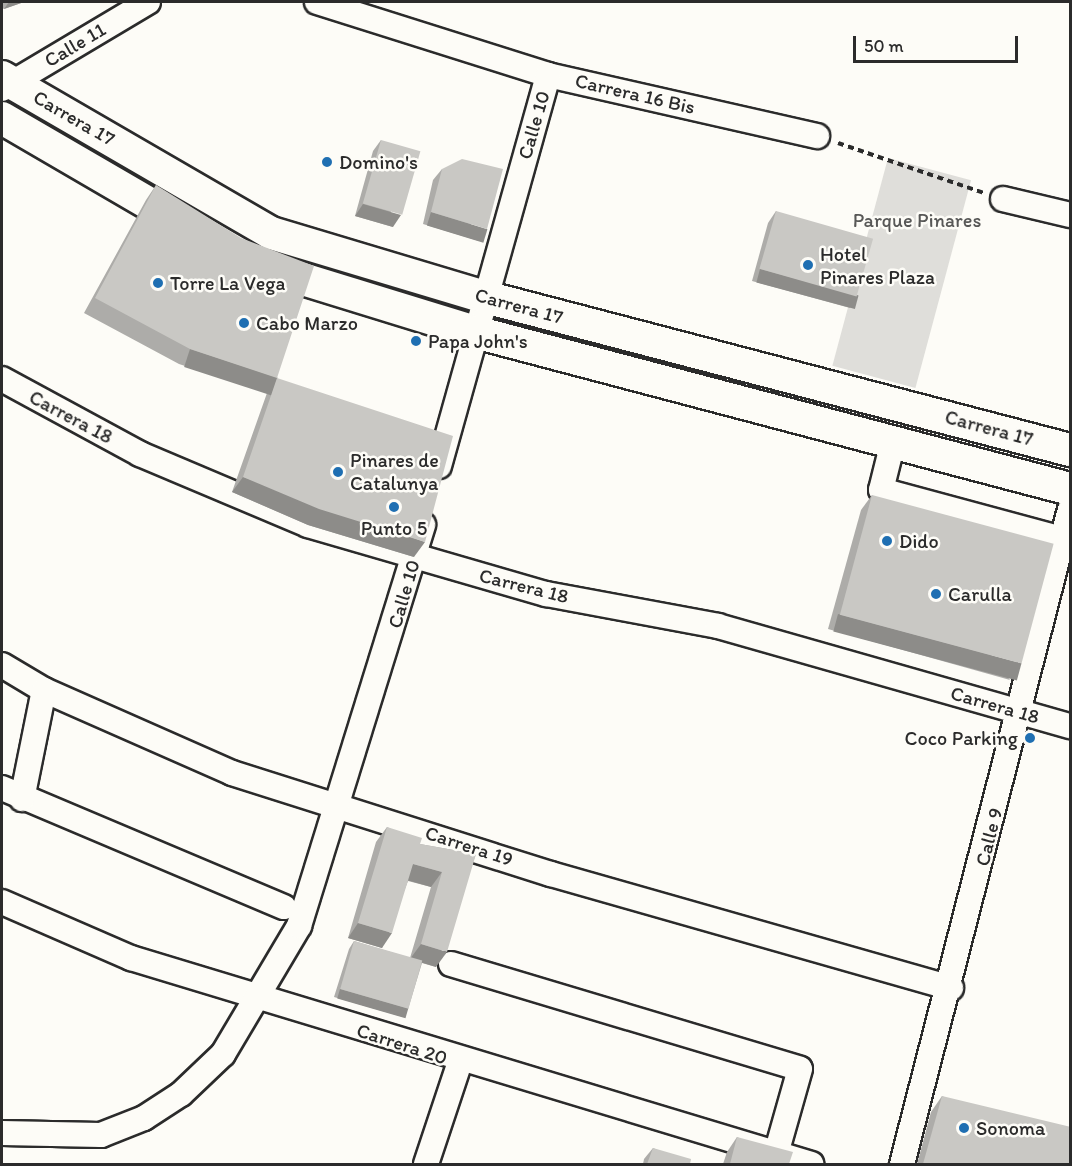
<!DOCTYPE html>
<style>
body{margin:0}
#map{position:relative;width:1072px;height:1166px;overflow:hidden;background:#fdfcf7;font-family:Itim,sans-serif}
div>[style]{position:absolute}
[style*='--x']{left:calc(var(--x)*1px);top:calc(var(--y)*1px);width:calc(var(--w)*1px);rotate:calc(var(--a)*1deg)}
.green>*{inset:0;background:#dfdeda;transform-origin:0 0}
.path>*{height:4px;margin-top:-2px;transform-origin:0;background:repeating-linear-gradient(90deg,#2b2b2b 0 6px,transparent 0 10.5px)}
.roads{filter:drop-shadow(2px 0 #2b2b2b) drop-shadow(-2px 0 #2b2b2b) drop-shadow(0 2px #2b2b2b) drop-shadow(0 -2px #2b2b2b)}
.minor>*{height:24px;margin:-12px;padding:0 12px;transform-origin:12px;border-radius:12px;background:#fdfcf7}
.major>*{height:32px;margin:-16px;padding:0 16px;transform-origin:16px;border-radius:16px;background:#fdfcf7}
.wall>*{inset:0;background:#adaca9}
.shaded-wall>*{inset:0;background:#8d8c89;transform-origin:0 0}
.building>*{inset:0;background:#c9c8c4;transform-origin:0 0}
.dots>*{width:16px;height:16px;translate:-50% -50%;box-sizing:border-box;border:3px solid #fdfcf7;border-radius:50%}
span{translate:-50% -50%;white-space:nowrap;text-align:center;line-height:1.15;-webkit-text-stroke:5px #fdfcf7;paint-order:stroke}
.street-label{font-size:20px;color:#2b2b2b}
.poi-label{font-size:20px;color:#2b2b2b}
.left{translate:0 -50%;text-align:left}
.right{translate:-100% -50%;text-align:right}
.park-label{font-size:20px;color:#585857}
.frame{position:absolute;inset:0;border:3px solid #2b2b2b;pointer-events:none}
.scale{position:absolute;left:853px;top:36px;width:165px;height:27px;box-sizing:border-box;border:3px solid #2b2b2b;border-top:0;padding-left:8px;font-size:18px;line-height:21px;white-space:nowrap;color:#2b2b2b;-webkit-text-stroke:4px #fdfcf7;paint-order:stroke}
</style>
<div id="map">
<div class="green">
<div style="left:888px;top:158px;width:86px;height:215px;rotate:15deg"></div>
</div>
<div class="path">
<div style="--x:838;--y:143;--w:154;--a:18.9"></div>
</div>
<div class="roads">
<div class="minor">
<div style="--x:317;--y:2;--w:242;--a:17.5"></div>
<div style="--x:548;--y:75;--w:276;--a:12.8"></div>
<div style="--x:2;--y:89;--w:170;--a:-30.8"></div>
<div style="--x:1003;--y:199;--w:69;--a:13.4"></div>
<div style="--x:2;--y:379;--w:157;--a:28.5"></div>
<div style="--x:140;--y:454;--w:182;--a:22.9"></div>
<div style="--x:308;--y:525;--w:248;--a:16.2"></div>
<div style="--x:546;--y:594;--w:175;--a:10.5"></div>
<div style="--x:718;--y:626;--w:366;--a:15.9"></div>
<div style="--x:893;--y:442;--w:49;--a:104"></div>
<div style="--x:881;--y:490;--w:188;--a:15.1"></div>
<div style="--x:439;--y:466;--w:406;--a:-74.4"></div>
<div style="--x:2;--y:665;--w:49;--a:30.8"></div>
<div style="--x:44;--y:690;--w:206;--a:23.8"></div>
<div style="--x:232;--y:773;--w:335;--a:17.6"></div>
<div style="--x:551;--y:874;--w:416;--a:15.9"></div>
<div style="--x:2;--y:788;--w:306;--a:22.9"></div>
<div style="--x:22;--y:799;--w:111;--a:-78.6"></div>
<div style="--x:2;--y:902;--w:141;--a:23.5"></div>
<div style="--x:131;--y:958;--w:711;--a:16.85"></div>
<div style="--x:451;--y:964;--w:364;--a:16.7"></div>
<div style="--x:800;--y:1069;--w:88;--a:105.8"></div>
<div style="--x:2;--y:1133;--w:99;--a:1.2"></div>
<div style="--x:101;--y:1135;--w:46;--a:-21.6"></div>
<div style="--x:144;--y:1118;--w:44;--a:-33"></div>
<div style="--x:181;--y:1094;--w:58;--a:-43.6"></div>
<div style="--x:223;--y:1054;--w:149;--a:-59.3"></div>
<div style="--x:299;--y:926;--w:420;--a:-72.8"></div>
<div style="--x:426;--y:1164;--w:108;--a:-71.6"></div>
<div style="--x:902;--y:1164;--w:676;--a:-75.61"></div>
</div>
<div class="major">
<div style="--x:2;--y:77;--w:311;--a:30.1"></div>
<div style="--x:271;--y:233;--w:223;--a:16.7"></div>
<div style="--x:485;--y:297;--w:605;--a:14.66"></div>
<div style="--x:2;--y:118;--w:207;--a:30.2"></div>
<div style="--x:270;--y:269;--w:214;--a:17.1"></div>
<div style="--x:475;--y:332;--w:615;--a:14.78"></div>
</div>
</div>
<div class="wall">
<div style="clip-path:polygon(2px 2px,24px 2px,4px 9px,2px 8px)"></div>
<div style="clip-path:polygon(381px 140px,393px 227px,355px 216px,373px 151px)"></div>
<div style="clip-path:polygon(442px 169px,479px 241px,423px 224px,433px 180px)"></div>
<div style="clip-path:polygon(156px 185px,277px 378px,414px 557px,308px 525px,232px 492px,267px 393px,179px 364px,84px 313px,146px 200px)"></div>
<div style="clip-path:polygon(776px 211px,858px 296px,850px 308px,752px 281px,768px 223px)"></div>
<div style="clip-path:polygon(872px 495px,1010px 680px,828px 629px,861px 510px)"></div>
<div style="clip-path:polygon(387px 827px,420px 844px,476px 854px,436px 967px,422px 963px,408px 1009px,403px 1017px,334px 997px,349px 949px,354px 941px,410px 958px,431px 887px,408px 881px,382px 948px,348px 938px,376px 842px)"></div>
<div style="clip-path:polygon(942px 1096px,1071px 1164px,917px 1164px,931px 1112px)"></div>
<div style="clip-path:polygon(737px 1137px,789px 1164px,723px 1164px,727px 1152px)"></div>
<div style="clip-path:polygon(653px 1148px,690px 1164px,643px 1164px,644px 1159px)"></div>
</div>
<div class="shaded-wall">
<div style="clip-path:polygon(9px 2px,24px 2px,4px 9px)"></div>
<div style="clip-path:polygon(363px 204px,401px 215px,393px 227px,355px 216px)"></div>
<div style="left:431px;top:212px;width:59px;height:14px;rotate:17deg"></div>
<div style="left:760px;top:269px;width:102px;height:14px;rotate:15deg"></div>
<div style="left:190px;top:349px;width:92px;height:19px;rotate:18deg"></div>
<div style="clip-path:polygon(243px 477px,425px 542px,414px 557px,308px 525px,232px 492px)"></div>
<div style="left:838px;top:614px;width:190px;height:18px;rotate:15deg"></div>
<div style="clip-path:polygon(413px 864px,442px 872px,431px 887px,403px 879px)"></div>
<div style="clip-path:polygon(358px 923px,392px 933px,382px 948px,348px 938px)"></div>
<div style="clip-path:polygon(421px 944px,447px 952px,436px 967px,410px 959px)"></div>
<div style="left:340px;top:989px;width:71px;height:10px;rotate:16deg"></div>
</div>
<div class="building">
<div style="left:381px;top:140px;width:41px;height:66px;rotate:16deg"></div>
<div style="clip-path:polygon(462px 159px,503px 169px,487px 229px,431px 212px,442px 169px)"></div>
<div style="clip-path:polygon(156px 185px,241px 238px,314px 266px,277px 378px,453px 436px,425px 542px,319px 509px,243px 477px,277px 378px,190px 349px,95px 298px)"></div>
<div style="left:776px;top:211px;width:101px;height:60px;rotate:16deg"></div>
<div style="left:872px;top:495px;width:188px;height:124px;rotate:15deg"></div>
<div style="clip-path:polygon(387px 827px,422px 838px,420px 844px,476px 854px,447px 952px,421px 944px,442px 872px,413px 864px,392px 933px,358px 923px)"></div>
<div style="left:354px;top:941px;width:71px;height:50px;rotate:16deg"></div>
<div style="clip-path:polygon(942px 1096px,1071px 1127px,1071px 1164px,923px 1164px)"></div>
<div style="clip-path:polygon(737px 1137px,793px 1152px,789px 1164px,730px 1164px)"></div>
<div style="clip-path:polygon(653px 1148px,691px 1159px,690px 1164px,647px 1164px)"></div>
</div>
<div class="dots">
<div style="left:327px;top:162px;background:#1f6fb2"></div>
<div style="left:808px;top:265px;background:#1f6fb2"></div>
<div style="left:158px;top:283px;background:#1f6fb2"></div>
<div style="left:244px;top:323px;background:#1f6fb2"></div>
<div style="left:416px;top:341px;background:#1f6fb2"></div>
<div style="left:338px;top:472px;background:#1f6fb2"></div>
<div style="left:394px;top:507px;background:#1f6fb2"></div>
<div style="left:887px;top:541px;background:#1f6fb2"></div>
<div style="left:936px;top:594px;background:#1f6fb2"></div>
<div style="left:1030px;top:738px;background:#1f6fb2"></div>
<div style="left:964px;top:1128px;background:#1f6fb2"></div>
</div>
<div class="street-label">
<span style="left:75px;top:45px;rotate:-31deg">Calle 11</span>
<span style="left:635px;top:94px;rotate:13deg">Carrera 16 Bis</span>
<span style="left:74px;top:118px;rotate:30deg">Carrera 17</span>
<span style="left:534px;top:125px;rotate:-74deg">Calle 10</span>
<span style="left:519px;top:306px;rotate:15deg">Carrera 17</span>
<span style="left:71px;top:417px;rotate:28deg">Carrera 18</span>
<span style="left:989px;top:428px;rotate:15deg">Carrera 17</span>
<span style="left:524px;top:586px;rotate:14deg">Carrera 18</span>
<span style="left:404px;top:594px;rotate:-74deg">Calle 10</span>
<span style="left:995px;top:705px;rotate:16deg">Carrera 18</span>
<span style="left:989px;top:837px;rotate:-76deg">Calle 9</span>
<span style="left:469px;top:846px;rotate:18deg">Carrera 19</span>
<span style="left:402px;top:1044px;rotate:18deg">Carrera 20</span>
</div>
<div class="poi-label">
<span class="left" style="left:339px;top:162px">Domino's</span>
<span class="left" style="left:820px;top:266px">Hotel<br>Pinares Plaza</span>
<span class="left" style="left:170px;top:283px">Torre La Vega</span>
<span class="left" style="left:256px;top:323px">Cabo Marzo</span>
<span class="left" style="left:428px;top:341px">Papa John's</span>
<span class="left" style="left:350px;top:472px">Pinares de<br>Catalunya</span>
<span style="left:394px;top:528px">Punto 5</span>
<span class="left" style="left:899px;top:541px">Dido</span>
<span class="left" style="left:948px;top:594px">Carulla</span>
<span class="right" style="left:1018px;top:738px">Coco Parking</span>
<span class="left" style="left:976px;top:1128px">Sonoma</span>
</div>
<div class="park-label">
<span style="left:917px;top:220px">Parque Pinares</span>
</div>
<div class="frame"></div>
<div class="scale">50 m</div>
</div>
